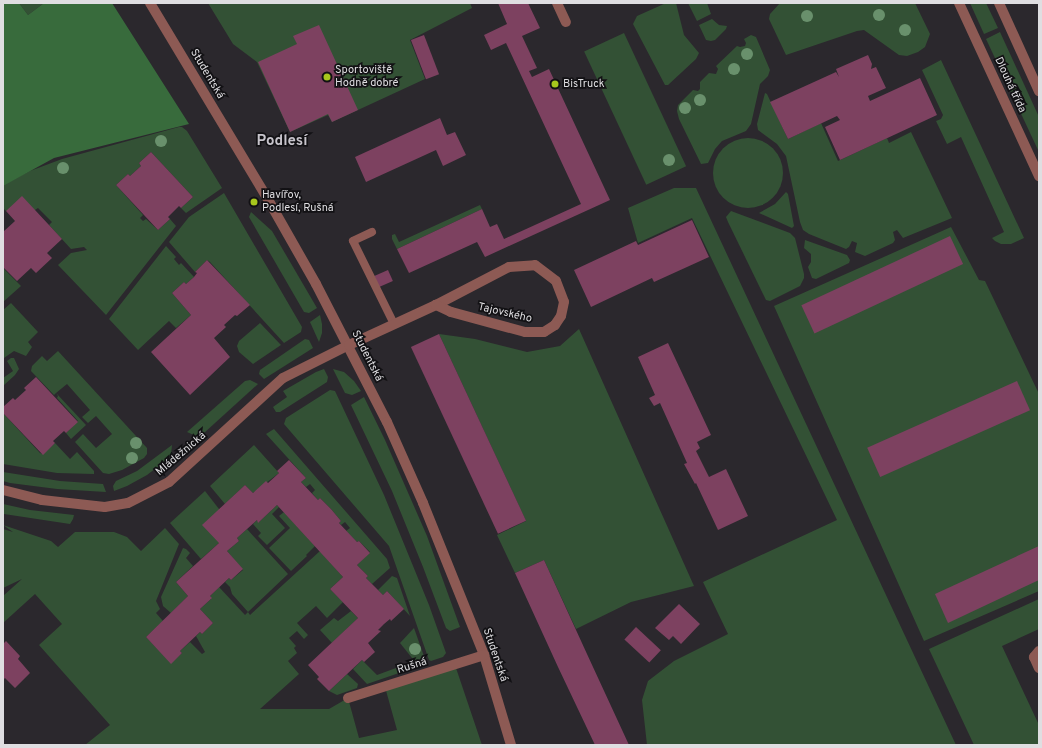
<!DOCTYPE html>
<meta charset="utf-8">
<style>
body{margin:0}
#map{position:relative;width:1042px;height:748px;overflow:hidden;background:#2b282d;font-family:Overpass,sans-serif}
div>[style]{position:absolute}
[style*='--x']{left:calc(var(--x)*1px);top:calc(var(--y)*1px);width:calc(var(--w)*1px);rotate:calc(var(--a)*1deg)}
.green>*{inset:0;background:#335135;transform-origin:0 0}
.round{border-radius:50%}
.forest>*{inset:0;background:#386b3c}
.building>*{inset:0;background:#7d4160;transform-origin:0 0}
.lane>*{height:8px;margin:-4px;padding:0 4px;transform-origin:4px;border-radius:4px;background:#8d5a54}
.street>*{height:10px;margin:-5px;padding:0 5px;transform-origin:5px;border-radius:5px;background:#8d5a54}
.trees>*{width:12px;height:12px;margin:-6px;border-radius:50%;background:#69906c}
.dots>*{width:11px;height:11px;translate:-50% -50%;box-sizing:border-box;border:2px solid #121114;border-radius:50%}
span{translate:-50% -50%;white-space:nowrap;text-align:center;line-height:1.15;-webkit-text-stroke:3.5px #121114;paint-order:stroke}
.poi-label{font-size:11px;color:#dfdee1}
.left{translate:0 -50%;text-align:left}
.street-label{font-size:11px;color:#dfdee1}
.district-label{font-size:15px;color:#c7c4cb;font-weight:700}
.frame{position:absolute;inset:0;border:4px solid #dfdee1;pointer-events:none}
</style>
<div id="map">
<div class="green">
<div style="clip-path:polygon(19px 3px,44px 3px,28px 15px)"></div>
<div style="clip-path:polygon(208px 3px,470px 3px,472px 8px,410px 40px,425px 79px,332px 122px,328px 115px,290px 132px,257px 62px,233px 44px)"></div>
<div style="clip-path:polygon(666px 3px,676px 3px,684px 35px,699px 53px,696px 59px,668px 85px,665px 85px,633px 24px,637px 16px)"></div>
<div style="clip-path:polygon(688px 3px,707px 3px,711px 14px,697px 21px)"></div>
<div style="clip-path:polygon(780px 3px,915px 3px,930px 34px,925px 47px,918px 52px,907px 56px,899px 55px,864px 30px,857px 31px,786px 55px,769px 19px,770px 14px)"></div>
<div style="clip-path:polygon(970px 3px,986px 3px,998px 28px,984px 34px)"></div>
<div style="clip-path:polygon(712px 19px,719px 25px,727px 26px,726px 29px,715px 40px,711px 41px,706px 40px,699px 25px)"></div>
<div style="clip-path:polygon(1000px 32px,1039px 117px,1039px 152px,986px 39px)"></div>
<div style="left:624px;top:33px;width:147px;height:44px;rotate:65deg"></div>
<div style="clip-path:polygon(751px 35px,756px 37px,770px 70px,768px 76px,760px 84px,751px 124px,746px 131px,722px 141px,715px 149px,708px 163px,701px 164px,679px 119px,677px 111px,678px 105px,693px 90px,698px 91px,700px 89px,700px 82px,709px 73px,716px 74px,718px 69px,716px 66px,737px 46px,740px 47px,745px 46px,746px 43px,744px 39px)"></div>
<div style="clip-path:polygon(941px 60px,1024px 238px,1011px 244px,1001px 244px,995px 241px,992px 238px,1004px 232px,961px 137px,947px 144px,936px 121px,941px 119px,943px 115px,922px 70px)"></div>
<div style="clip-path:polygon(765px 93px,767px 94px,788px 139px,821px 123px,838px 161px,887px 138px,889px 143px,911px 132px,952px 218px,903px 238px,897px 230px,893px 232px,895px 240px,893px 243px,865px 256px,855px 252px,857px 243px,852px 241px,849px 247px,846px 249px,809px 234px,803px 230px,800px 222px,786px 156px,777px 144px,758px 130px,757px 124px)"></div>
<div style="clip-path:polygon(179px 127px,182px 127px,187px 131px,222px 188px,186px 213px,181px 208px,193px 197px,151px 152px,139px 163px,141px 166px,130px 176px,128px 174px,116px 185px,143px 215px,140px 218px,143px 221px,146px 219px,158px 230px,170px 219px,176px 226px,106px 315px,58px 265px,71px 253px,87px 250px,84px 247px,71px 249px,49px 225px,52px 222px,38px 208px,35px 210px,6px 211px,3px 208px,3px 185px,30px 171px,62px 159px)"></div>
<div class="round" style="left:713px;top:138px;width:70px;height:70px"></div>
<div style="clip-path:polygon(674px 188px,696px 188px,956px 745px,647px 745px,642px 700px,648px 681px,674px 661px,728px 634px,703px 582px,837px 520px,692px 218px,638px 243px,628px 208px)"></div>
<div style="clip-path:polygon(786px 192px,788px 194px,794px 226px,792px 228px,759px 213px,775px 204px)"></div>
<div style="clip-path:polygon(224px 193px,302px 327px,301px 332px,284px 343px,210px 262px,207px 260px,195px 272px,169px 242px,189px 217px)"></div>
<div style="clip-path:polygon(480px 205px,482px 209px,397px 249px,392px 239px,392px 235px,395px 234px,399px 242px)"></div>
<div style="clip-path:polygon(731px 211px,790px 233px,795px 238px,804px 274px,804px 278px,800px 286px,770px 301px,766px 300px,728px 222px,726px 217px)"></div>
<div style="clip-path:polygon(251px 212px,272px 231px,317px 308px,309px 313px,304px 312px,249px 217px)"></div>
<div style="clip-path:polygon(951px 227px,979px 280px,985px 281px,1039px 394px,1039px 591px,924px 641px,774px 306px)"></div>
<div style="clip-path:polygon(805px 240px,847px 255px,850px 260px,849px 263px,816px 279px,812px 278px,808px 267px,811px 262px,811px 254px,804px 248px)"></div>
<div style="clip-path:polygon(166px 246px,176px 257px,174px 259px,179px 265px,181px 263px,194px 277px,186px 284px,184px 282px,172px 293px,191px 315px,176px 328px,169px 321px,138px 350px,109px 319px)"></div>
<div style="clip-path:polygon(3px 268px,21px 286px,3px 302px)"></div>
<div style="clip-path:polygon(11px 303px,38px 332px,28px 342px,32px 347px,26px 356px,14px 351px,4px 358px,3px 310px)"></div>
<div style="clip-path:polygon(320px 315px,322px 324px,322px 333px,319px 342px,310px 322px)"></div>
<div style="clip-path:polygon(260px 323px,281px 345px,253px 364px,239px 352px,237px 346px,239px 341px)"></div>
<div style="clip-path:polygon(579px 329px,694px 586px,631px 602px,576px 629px,544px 560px,515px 573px,497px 535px,526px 521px,439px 334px,475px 339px,527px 352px,560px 346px)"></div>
<div style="clip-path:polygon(305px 339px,309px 340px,313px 348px,264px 379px,259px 374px,260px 370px)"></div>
<div style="clip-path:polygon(58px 351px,147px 448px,147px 454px,144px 458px,122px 470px,109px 474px,103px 473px,75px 442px,83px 434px,96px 448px,112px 434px,96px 416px,88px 423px,82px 417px,90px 410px,67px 384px,56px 393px,86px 425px,71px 439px,66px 433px,78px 421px,57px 398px,58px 396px,56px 393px,54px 395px,31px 371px,32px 366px,42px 356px,47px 361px)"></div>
<div style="clip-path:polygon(11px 358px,14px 358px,19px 369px,15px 375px,3px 386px,3px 378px,13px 371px,7px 361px)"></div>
<div style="clip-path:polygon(324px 369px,328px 377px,327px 382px,280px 412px,276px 412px,273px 407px,287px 397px,283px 391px,316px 372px)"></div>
<div style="clip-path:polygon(333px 369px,344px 372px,354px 381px,361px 391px,352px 395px,345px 393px)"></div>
<div style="clip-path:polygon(250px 380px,258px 384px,204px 433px,196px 436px,187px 432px,245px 381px)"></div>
<div style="clip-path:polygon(330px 390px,335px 391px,384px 495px,429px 605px,446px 653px,443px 657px,431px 661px,429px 660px,389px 546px,284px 424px,286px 418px)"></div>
<div style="clip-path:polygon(364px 397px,385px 440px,427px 536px,460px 627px,450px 631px,446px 628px,423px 567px,392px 491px,351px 405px)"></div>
<div style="clip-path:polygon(3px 413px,40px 453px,43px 454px,55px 443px,70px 459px,77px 452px,94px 471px,94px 474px,57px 473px,3px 464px)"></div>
<div style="clip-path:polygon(274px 429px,387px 559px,390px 568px,372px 584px,366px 578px,368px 576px,357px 565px,370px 552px,359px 541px,357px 542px,346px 531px,350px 528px,345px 522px,341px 525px,339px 523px,341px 521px,331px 509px,320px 498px,318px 500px,312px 493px,315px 490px,310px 484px,306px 487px,301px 482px,306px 478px,266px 434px)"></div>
<div style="clip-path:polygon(172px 445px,171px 455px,164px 462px,147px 475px,127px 486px,114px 491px,113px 486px,116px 481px,137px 471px)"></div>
<div style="clip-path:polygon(254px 445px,279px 473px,253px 493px,245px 485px,225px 504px,210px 486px)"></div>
<div style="clip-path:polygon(3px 472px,60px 481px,103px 484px,106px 492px,57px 489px,10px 483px,3px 481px)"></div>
<div style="clip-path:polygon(205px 491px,219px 509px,219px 543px,201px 559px,170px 523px)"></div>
<div style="clip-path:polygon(3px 504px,30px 510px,74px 515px,73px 519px,70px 524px,4px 514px)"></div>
<div style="clip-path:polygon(277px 505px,279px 507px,272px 514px,285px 528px,267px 545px,258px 536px,261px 533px,253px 524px,257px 520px,259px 522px)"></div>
<div style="clip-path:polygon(284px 512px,315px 546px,306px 555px,307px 556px,291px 571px,269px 548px,290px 528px,279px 516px)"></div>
<div style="clip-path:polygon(3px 525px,51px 541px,58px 547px,75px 532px,114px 532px,127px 537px,141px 551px,165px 528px,179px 544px,156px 601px,160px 609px,156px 613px,163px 621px,146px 637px,171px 663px,182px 653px,180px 651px,190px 642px,202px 654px,205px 652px,196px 636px,200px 632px,202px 634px,213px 623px,200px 609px,211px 599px,210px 596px,219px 587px,245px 615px,248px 612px,232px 594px,230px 587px,225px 582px,229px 578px,231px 580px,243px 570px,227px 551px,239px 541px,237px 538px,247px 529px,288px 574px,248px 612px,250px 615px,320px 551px,343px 577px,330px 589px,343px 602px,327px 618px,316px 606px,297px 623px,308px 635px,304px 639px,297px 631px,289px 638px,296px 646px,294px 648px,297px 653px,288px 661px,299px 674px,260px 709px,329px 709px,348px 698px,359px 738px,397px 730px,385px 687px,455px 665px,482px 745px,85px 745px,110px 725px,39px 645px,62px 624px,35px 594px,3px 623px,3px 596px,22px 579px,3px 588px,3px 529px,13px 532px)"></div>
<div style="clip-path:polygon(183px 548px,186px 549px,190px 553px,186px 558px,193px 566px,176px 582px,188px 596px,171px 613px,163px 606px,161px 597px)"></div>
<div style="clip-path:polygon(392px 576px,397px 578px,410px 616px,387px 591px,383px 595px,378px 590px)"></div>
<div style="clip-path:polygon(1039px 599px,1039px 629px,1002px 646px,1039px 725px,1039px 745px,974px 745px,929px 649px)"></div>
<div style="clip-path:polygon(351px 611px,358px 618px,332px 643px,320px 630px,334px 618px,338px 621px)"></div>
<div style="clip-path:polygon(414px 628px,426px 662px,424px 664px,416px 663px,400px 643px)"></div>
<div style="clip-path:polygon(362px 660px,377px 675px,396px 668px,398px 670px,399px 673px,367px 684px,353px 669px)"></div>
<div style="clip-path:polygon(347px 674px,358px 684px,357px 688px,337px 695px,329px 691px)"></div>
</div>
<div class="forest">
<div style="clip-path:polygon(3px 3px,19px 3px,28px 15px,44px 3px,112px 3px,189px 124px,54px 158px,3px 186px)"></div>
</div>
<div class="building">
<div style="clip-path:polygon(498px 3px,528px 3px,540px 28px,522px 36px,537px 68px,529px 71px,532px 77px,549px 69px,610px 200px,485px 257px,477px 242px,409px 273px,397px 249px,482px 209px,490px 227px,497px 224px,504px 239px,581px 204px,506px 43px,491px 50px,484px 35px,507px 24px)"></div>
<div style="clip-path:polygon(319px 25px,358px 110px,332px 122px,328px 114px,290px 132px,258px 62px,297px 44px,293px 36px)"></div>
<div style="left:424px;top:35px;width:42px;height:14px;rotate:69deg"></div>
<div style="clip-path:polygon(868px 55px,872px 64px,871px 69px,876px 67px,886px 88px,868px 96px,870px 101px,920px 78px,937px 115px,840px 160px,825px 127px,840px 120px,837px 116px,788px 139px,770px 102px,836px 72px,839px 77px,836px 69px)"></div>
<div style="clip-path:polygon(440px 118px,447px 135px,455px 132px,466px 155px,443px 166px,436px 150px,366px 182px,355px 157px)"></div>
<div style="clip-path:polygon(151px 152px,193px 197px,181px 208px,179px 206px,168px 217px,170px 219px,158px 230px,116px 185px,128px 174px,130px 176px,141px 166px,139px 163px)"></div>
<div style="clip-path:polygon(22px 196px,62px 239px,47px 253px,52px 258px,36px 273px,31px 268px,17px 281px,3px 267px,3px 232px,15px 221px,6px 211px)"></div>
<div style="clip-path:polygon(692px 220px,709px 257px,654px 282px,652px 278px,591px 307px,574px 270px,636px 241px,638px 245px)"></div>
<div style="left:950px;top:236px;width:31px;height:164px;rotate:65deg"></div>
<div style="clip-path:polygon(207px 260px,250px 305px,237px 316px,235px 315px,224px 325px,226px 327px,214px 338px,230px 357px,190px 395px,151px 352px,191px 315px,172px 293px,184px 282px,186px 284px,194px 277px,197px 273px,195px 272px)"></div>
<div style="left:388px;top:270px;width:12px;height:15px;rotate:66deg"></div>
<div style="left:439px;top:334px;width:206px;height:31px;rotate:65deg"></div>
<div style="clip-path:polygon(668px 343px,711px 435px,697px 442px,700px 448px,696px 451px,709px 477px,726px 469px,748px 516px,718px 530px,696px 483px,695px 484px,684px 464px,687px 463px,660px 403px,654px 406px,649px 398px,655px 395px,638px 357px)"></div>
<div style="clip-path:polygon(36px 377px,78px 422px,66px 433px,64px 431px,53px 441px,55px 443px,43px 455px,3px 413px,3px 407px,13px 398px,15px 400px,26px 390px,24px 388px)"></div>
<div style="left:1017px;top:381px;width:32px;height:164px;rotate:66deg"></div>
<div style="clip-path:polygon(289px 460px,306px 478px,301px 482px,318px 500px,320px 498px,331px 509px,341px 521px,339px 523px,357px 542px,359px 541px,370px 553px,357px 565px,368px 576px,366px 578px,383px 595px,387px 591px,404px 609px,391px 621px,390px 619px,384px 624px,378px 630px,381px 631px,368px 643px,375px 652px,364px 662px,362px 660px,329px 691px,317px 679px,319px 677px,308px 665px,358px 618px,330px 589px,343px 577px,277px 505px,258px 523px,257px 520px,237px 538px,239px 541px,227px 551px,243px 569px,231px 580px,229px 578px,210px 596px,212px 598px,200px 609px,213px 623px,202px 634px,200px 632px,180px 651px,182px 653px,171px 664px,146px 637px,188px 596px,176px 582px,219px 543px,202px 525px,245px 485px,253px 493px,266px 481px,268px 483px,279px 473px,277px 471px)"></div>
<div style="clip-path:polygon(1039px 546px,1039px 580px,948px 623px,935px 594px)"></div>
<div style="clip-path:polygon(544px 560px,587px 654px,629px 745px,595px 745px,558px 667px,515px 573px)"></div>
<div style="clip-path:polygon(679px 604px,700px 624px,681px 644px,673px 636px,669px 640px,655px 628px)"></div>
<div style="left:636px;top:627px;width:34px;height:17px;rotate:43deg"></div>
<div style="clip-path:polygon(6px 641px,20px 656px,18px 659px,30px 673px,15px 688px,5px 678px,3px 680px,3px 644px)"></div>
</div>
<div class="lane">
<div style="--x:372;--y:232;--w:21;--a:155"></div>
<div style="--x:353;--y:241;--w:93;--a:63.7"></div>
</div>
<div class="street">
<div style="--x:150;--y:3;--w:225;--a:59"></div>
<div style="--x:266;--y:196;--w:101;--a:60.4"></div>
<div style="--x:316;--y:284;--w:155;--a:62.8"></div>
<div style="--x:387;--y:422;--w:89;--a:66"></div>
<div style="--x:423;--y:503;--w:164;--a:68.1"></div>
<div style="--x:484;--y:655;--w:94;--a:73.3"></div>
<div style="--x:557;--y:3;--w:21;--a:65"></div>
<div style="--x:959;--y:3;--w:191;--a:65.2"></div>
<div style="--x:999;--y:3;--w:97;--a:65.6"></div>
<div style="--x:3;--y:490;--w:40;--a:14.4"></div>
<div style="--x:42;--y:500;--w:63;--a:6.3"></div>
<div style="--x:105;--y:507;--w:23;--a:-10"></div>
<div style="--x:128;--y:503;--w:46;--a:-27.1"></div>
<div style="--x:169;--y:482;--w:154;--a:-42.4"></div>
<div style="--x:283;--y:378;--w:74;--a:-26.6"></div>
<div style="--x:349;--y:345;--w:96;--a:-24.7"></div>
<div style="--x:436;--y:305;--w:82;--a:-27.5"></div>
<div style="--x:509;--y:267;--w:26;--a:-4"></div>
<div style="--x:535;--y:265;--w:26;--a:37"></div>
<div style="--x:556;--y:281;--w:22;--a:69"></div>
<div style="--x:564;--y:302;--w:14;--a:102"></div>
<div style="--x:561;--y:316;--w:11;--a:124"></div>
<div style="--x:555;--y:325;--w:13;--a:148"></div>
<div style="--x:544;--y:332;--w:19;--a:180"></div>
<div style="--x:525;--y:332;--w:77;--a:-164.9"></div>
<div style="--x:451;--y:312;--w:17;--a:-155"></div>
<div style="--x:1039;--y:651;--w:8;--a:130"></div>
<div style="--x:1034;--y:657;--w:12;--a:66"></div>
<div style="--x:348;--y:698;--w:143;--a:-17.5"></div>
</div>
<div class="trees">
<div style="left:879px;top:15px"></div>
<div style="left:807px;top:16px"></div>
<div style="left:905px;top:30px"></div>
<div style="left:747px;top:54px"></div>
<div style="left:734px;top:69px"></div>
<div style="left:700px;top:100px"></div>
<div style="left:685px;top:108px"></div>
<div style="left:161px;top:141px"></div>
<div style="left:669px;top:160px"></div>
<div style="left:63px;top:168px"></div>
<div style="left:136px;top:443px"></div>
<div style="left:132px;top:458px"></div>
<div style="left:415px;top:649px"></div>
</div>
<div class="dots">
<div style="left:327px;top:77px;background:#a8c71d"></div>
<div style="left:555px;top:84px;background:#a8c71d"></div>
<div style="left:254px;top:202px;background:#a8c71d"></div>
</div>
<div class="poi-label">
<span class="left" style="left:335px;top:77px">Sportoviště<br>Hodně dobré</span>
<span class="left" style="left:563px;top:84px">BisTruck</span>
<span class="left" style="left:262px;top:202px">Havířov,<br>Podlesí, Rušná</span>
</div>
<div class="street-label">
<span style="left:207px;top:74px;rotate:59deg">Studentská</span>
<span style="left:1010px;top:85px;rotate:65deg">Dlouhá třída</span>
<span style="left:505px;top:313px;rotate:13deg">Tajovského</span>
<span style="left:367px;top:356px;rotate:63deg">Studentská</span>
<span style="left:181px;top:454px;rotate:-40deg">Mládežnická</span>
<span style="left:495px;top:655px;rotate:71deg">Studentská</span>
<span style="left:412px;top:666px;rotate:-17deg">Rušná</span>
</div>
<div class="district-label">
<span style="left:282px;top:142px">Podlesí</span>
</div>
<div class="frame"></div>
</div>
